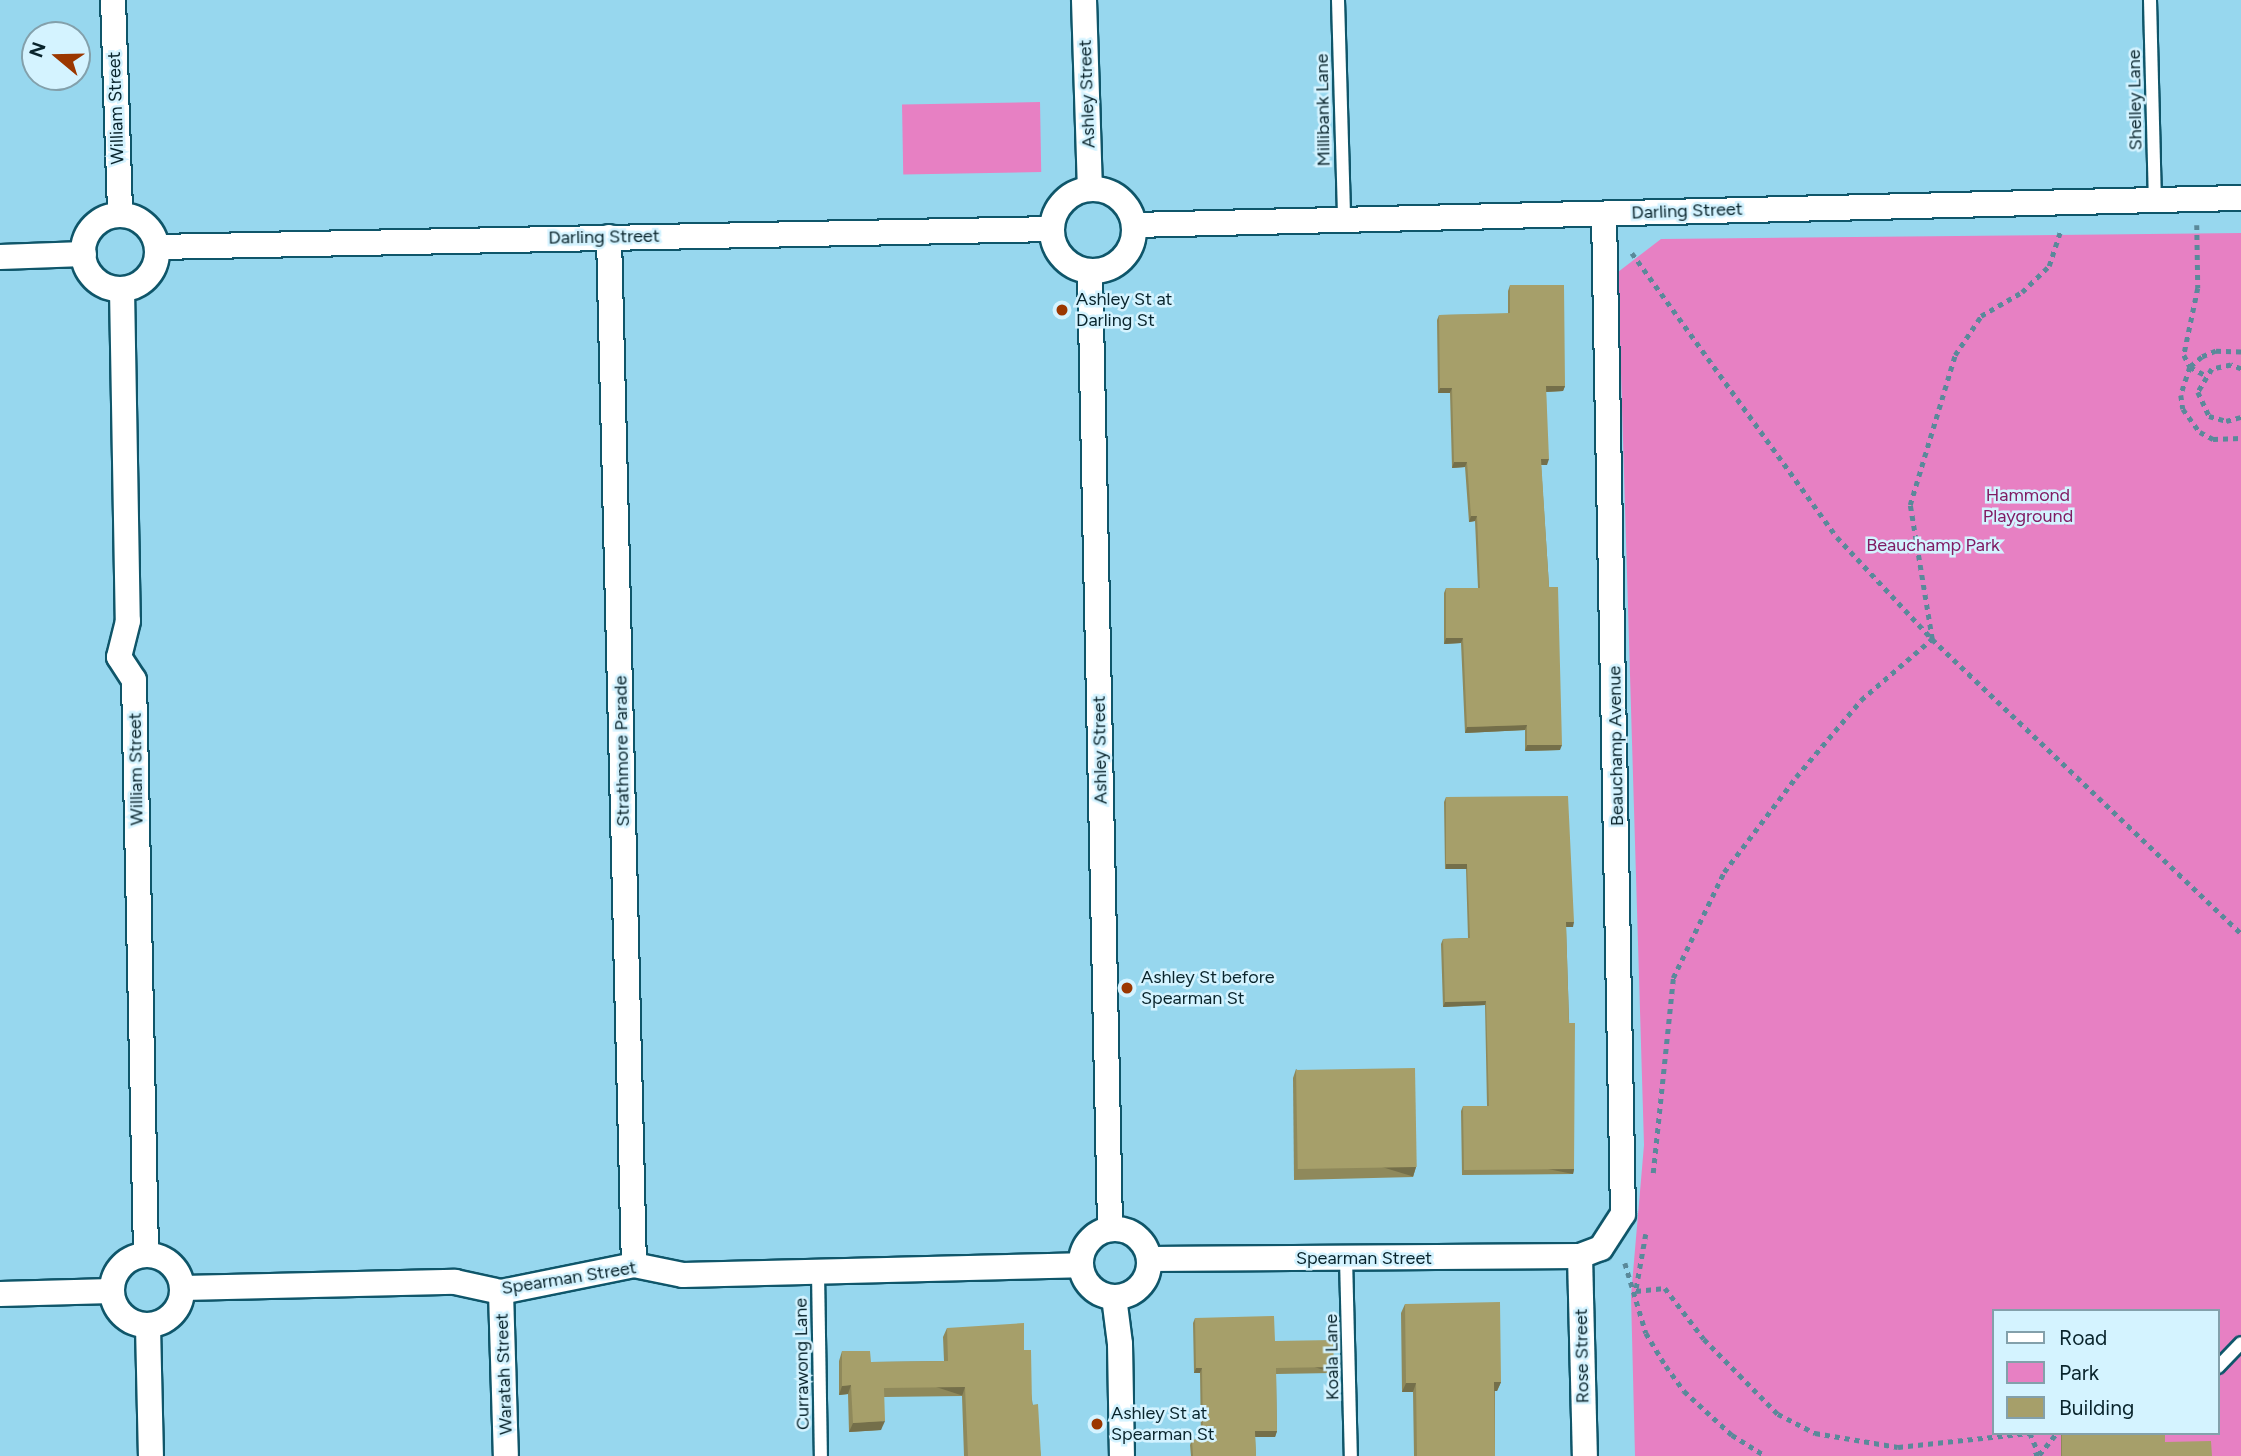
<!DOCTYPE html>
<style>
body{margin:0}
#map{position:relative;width:2241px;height:1456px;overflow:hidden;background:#97d7ee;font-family:Figtree,sans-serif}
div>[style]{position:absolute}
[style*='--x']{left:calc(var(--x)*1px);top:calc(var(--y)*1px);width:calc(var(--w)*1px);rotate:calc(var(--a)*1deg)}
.green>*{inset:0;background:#e780c3;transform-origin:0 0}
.path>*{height:4.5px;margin-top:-2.25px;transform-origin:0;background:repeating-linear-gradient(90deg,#5a899a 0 5px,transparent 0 10px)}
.roads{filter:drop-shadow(2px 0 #0f566a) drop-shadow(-2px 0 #0f566a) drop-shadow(0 2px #0f566a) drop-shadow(0 -2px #0f566a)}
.service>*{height:12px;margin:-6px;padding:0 6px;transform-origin:6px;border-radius:6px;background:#fff}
.minor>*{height:24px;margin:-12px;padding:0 12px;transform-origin:12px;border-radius:12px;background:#fff}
.minor>.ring{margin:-12px;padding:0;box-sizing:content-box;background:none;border:24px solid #fff;border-radius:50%}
.wall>*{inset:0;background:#8f895b}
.shaded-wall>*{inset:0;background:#746f4a;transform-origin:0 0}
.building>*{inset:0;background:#a69f6a;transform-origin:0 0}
.dots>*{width:19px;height:19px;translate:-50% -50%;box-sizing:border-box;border:4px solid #d4f3ff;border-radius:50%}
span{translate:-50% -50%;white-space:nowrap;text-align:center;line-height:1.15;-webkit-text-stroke:5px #d4f3ff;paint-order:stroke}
.street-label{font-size:18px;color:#09242c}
.poi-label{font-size:18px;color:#09242c}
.left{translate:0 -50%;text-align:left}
.park-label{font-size:18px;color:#801b63}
.legend{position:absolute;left:1992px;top:1309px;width:228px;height:126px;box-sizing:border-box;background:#d4f3ff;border:2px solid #83a0ab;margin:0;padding:9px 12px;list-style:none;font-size:21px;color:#09242c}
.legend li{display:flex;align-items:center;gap:14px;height:35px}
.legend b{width:35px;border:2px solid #83a0ab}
.north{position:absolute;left:21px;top:21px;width:70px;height:70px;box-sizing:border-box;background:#d4f3ff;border:2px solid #83a0ab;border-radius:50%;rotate:289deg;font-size:19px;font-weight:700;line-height:28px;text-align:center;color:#09242c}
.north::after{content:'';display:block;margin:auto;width:24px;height:32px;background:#9b3700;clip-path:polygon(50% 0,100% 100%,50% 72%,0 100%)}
</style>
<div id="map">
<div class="green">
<div style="left:1040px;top:102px;width:70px;height:138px;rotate:89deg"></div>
<div style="clip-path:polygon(evenodd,2241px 233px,2241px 1456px,1635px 1456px,1631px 1296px,1644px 1145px,1618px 272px,1661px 239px,2241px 233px,1994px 1311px,2218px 1311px,2218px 1433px,1994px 1433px,1994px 1311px)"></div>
</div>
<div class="path">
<div style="--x:2197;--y:225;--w:63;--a:89.1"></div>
<div style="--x:2198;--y:288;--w:68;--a:101.8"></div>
<div style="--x:2184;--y:355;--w:13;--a:63"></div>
<div style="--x:2190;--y:367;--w:17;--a:28"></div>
<div style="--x:1632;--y:253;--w:350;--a:54.2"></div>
<div style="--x:1837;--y:537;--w:139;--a:47"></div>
<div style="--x:1932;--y:639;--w:427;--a:43.6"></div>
<div style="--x:2241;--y:352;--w:25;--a:-178"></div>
<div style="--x:2216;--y:351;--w:15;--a:157"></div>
<div style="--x:2202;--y:357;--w:16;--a:140"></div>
<div style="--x:2190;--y:367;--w:29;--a:108"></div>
<div style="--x:2181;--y:395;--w:14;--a:82"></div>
<div style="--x:2183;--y:409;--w:29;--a:54"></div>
<div style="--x:2200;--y:432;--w:15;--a:28"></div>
<div style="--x:2213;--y:439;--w:28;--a:-2"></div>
<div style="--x:2241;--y:369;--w:11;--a:-158"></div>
<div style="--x:2231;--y:365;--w:19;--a:168"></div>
<div style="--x:2212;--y:369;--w:27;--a:121"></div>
<div style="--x:2198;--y:392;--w:26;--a:65"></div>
<div style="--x:2209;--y:416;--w:18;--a:16"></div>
<div style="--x:2226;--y:421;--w:16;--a:-15"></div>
<div style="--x:1653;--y:1173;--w:196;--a:-84.1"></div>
<div style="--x:1673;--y:978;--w:118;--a:-64.3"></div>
<div style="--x:1724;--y:872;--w:119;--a:-52.8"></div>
<div style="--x:1796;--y:777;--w:101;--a:-49.8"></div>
<div style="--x:1861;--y:700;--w:94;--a:-40.7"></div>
<div style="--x:1932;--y:639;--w:136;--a:-99.3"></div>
<div style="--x:1910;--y:505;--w:157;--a:-73.3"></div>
<div style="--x:1955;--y:355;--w:47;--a:-56.3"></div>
<div style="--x:1981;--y:316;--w:48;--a:-30.3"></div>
<div style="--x:2022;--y:292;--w:37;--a:-44"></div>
<div style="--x:2049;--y:266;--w:38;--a:-72"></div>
<div style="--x:1646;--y:1234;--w:58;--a:100"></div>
<div style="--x:1636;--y:1291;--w:29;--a:-6"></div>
<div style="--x:1665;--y:1288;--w:64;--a:52.6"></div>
<div style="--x:1704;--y:1339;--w:105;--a:45.4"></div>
<div style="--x:1778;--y:1414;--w:42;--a:27.2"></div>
<div style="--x:1815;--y:1433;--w:84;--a:9.6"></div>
<div style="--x:1898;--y:1447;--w:132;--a:-6.1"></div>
<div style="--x:1625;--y:1263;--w:73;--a:73.3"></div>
<div style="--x:1646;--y:1333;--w:39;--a:59"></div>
<div style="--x:1666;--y:1366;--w:31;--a:54"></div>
<div style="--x:1684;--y:1391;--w:65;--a:42.5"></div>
<div style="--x:1732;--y:1435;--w:40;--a:32"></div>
<div style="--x:2030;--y:1433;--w:23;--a:67"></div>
<div style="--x:2039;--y:1454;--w:6;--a:162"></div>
<div style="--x:2039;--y:1455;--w:28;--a:-51"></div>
</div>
<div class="roads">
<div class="service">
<div style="--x:1338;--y:0;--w:220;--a:88.4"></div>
<div style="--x:2150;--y:0;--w:200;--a:88.6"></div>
<div style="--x:1346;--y:1258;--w:198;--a:88.6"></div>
<div style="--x:818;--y:1272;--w:184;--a:89.1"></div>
<div style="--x:2218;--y:1367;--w:33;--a:-46"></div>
</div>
<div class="minor">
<div style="--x:113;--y:0;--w:215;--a:88.1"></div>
<div style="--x:1084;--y:0;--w:188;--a:88.2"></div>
<div class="ring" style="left:1052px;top:189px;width:58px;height:58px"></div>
<div class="ring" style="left:83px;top:215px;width:50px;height:50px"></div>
<div style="--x:1134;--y:225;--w:1107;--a:-1.4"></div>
<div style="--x:609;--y:237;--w:1028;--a:88.61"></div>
<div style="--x:157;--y:247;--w:895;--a:-1.15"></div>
<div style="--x:0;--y:257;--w:84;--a:-2"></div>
<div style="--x:1090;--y:271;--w:958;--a:88.8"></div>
<div style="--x:122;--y:289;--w:332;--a:89"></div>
<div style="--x:128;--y:621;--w:37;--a:104"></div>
<div style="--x:119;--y:657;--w:27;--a:57"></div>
<div style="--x:134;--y:680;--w:574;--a:88.8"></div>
<div class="ring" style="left:1081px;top:1229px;width:44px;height:44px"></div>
<div class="ring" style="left:112px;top:1255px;width:46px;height:46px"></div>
<div style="--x:1580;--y:1256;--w:200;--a:88.6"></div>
<div style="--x:1149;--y:1259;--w:431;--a:-0.4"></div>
<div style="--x:1580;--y:1256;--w:22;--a:-21"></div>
<div style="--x:1601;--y:1248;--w:40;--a:-57.1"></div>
<div style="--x:1623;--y:1214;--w:1000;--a:-91.09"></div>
<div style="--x:183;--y:1288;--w:272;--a:-1.3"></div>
<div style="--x:455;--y:1282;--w:47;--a:12.3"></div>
<div style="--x:501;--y:1292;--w:136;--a:-11.5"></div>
<div style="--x:634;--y:1265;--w:50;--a:11.5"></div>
<div style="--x:683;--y:1275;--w:397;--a:-1.4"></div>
<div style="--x:501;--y:1292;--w:164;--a:88.3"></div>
<div style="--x:0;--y:1294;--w:112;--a:-1.5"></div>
<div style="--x:1114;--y:1297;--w:47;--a:82.7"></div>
<div style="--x:1120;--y:1344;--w:112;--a:89"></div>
<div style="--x:148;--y:1326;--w:130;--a:88.7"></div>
</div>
</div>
<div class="wall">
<div style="clip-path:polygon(1510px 285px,1565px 386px,1563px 391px,1546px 392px,1547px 465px,1541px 465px,1560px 750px,1525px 751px,1525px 730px,1465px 733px,1461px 643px,1444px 644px,1444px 593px,1446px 588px,1478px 588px,1475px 521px,1469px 522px,1465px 467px,1452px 468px,1450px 393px,1438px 393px,1437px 320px,1439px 315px,1508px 314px,1508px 291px)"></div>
<div style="clip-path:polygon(1446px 797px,1573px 927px,1566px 927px,1574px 1169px,1573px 1174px,1462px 1175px,1461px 1111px,1463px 1106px,1487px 1106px,1485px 1005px,1443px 1007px,1441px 944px,1443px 939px,1468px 938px,1466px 869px,1445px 869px,1444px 802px)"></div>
<div style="clip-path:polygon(1296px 1069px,1416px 1167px,1413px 1177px,1294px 1180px,1293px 1078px)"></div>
<div style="clip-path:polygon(1405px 1304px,1501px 1382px,1497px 1391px,1495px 1391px,1495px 1456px,1414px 1456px,1413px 1392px,1402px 1392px,1401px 1313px)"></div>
<div style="clip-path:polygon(1195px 1318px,1275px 1341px,1334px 1367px,1332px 1373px,1276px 1374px,1277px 1431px,1275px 1437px,1255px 1437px,1256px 1456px,1191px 1456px,1190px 1445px,1192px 1440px,1201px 1439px,1200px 1373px,1194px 1373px,1193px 1323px)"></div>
<div style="clip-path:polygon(947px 1328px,1024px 1350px,1041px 1456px,964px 1456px,962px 1396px,884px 1397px,881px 1430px,849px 1432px,848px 1394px,839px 1395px,839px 1361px,842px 1351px,871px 1362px,944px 1361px,943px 1337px)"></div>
<div style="clip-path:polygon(2061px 1433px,2165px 1433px,2165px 1442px,2212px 1456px,2061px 1456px)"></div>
</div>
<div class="shaded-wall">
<div style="clip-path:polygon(1546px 386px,1565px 386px,1563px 391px,1544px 392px)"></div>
<div style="clip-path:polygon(1440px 388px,1452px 388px,1450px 393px,1438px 393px)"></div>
<div style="clip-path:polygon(1541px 459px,1549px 459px,1547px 465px,1539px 465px)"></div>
<div style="clip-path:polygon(1454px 462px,1467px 462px,1465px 467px,1452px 468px)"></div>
<div style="clip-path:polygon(1471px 516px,1477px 516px,1475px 521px,1469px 522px)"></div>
<div style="clip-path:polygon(1446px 638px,1463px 638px,1461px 643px,1444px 644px)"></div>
<div style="clip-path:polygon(1527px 725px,1525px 730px,1465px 733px,1467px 727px)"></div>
<div style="clip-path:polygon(1527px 745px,1562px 745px,1560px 750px,1525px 751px)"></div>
<div style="left:1446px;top:864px;width:21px;height:5px"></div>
<div style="clip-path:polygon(1566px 922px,1574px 922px,1573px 927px,1564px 927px)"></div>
<div style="clip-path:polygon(1486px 1001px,1485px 1005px,1443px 1007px,1445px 1002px)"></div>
<div style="left:1416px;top:1167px;width:10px;height:118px;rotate:107deg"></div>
<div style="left:1574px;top:1169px;width:5px;height:110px;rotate:101deg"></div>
<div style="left:1334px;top:1367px;width:6px;height:58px;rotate:108deg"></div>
<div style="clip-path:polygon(1196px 1368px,1202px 1368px,1200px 1373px,1194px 1373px)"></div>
<div style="clip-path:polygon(1494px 1382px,1501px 1382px,1497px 1391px,1491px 1391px)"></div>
<div style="clip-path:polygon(1406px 1383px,1416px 1383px,1413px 1392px,1402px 1392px)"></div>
<div style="clip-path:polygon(851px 1385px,848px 1394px,839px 1395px,842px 1386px)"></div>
<div style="left:965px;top:1387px;width:9px;height:81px;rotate:108deg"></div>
<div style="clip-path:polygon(885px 1421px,881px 1430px,849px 1432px,853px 1423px)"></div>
<div style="clip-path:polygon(1255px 1431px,1277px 1431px,1275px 1437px,1253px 1437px)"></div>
</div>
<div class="building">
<div style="clip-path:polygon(1510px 285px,1564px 285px,1565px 386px,1546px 386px,1549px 459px,1541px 459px,1549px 587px,1558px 587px,1562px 745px,1527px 745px,1527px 725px,1467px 727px,1463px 638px,1446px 638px,1446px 588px,1480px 588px,1477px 516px,1471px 516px,1467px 462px,1454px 462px,1452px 388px,1440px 388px,1439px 315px,1510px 313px)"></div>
<div style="clip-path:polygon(1568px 796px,1574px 922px,1566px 922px,1569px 1023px,1575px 1023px,1574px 1169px,1464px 1170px,1463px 1106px,1489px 1106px,1486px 1001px,1445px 1002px,1443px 939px,1470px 938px,1467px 864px,1446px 864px,1446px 797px)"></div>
<div style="left:1415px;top:1068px;width:99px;height:119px;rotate:89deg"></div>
<div style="clip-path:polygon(1500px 1302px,1501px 1382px,1494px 1382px,1495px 1456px,1417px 1456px,1416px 1383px,1406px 1383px,1405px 1304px)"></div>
<div style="clip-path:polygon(1274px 1316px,1275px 1341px,1333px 1340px,1334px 1367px,1276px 1368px,1277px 1431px,1255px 1431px,1256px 1456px,1193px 1456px,1192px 1440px,1203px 1439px,1202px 1368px,1196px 1368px,1195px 1318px)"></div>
<div style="clip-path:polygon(1024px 1323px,1024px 1350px,1031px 1350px,1032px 1405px,1038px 1404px,1041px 1456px,968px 1456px,965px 1387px,884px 1388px,885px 1421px,853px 1423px,851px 1385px,842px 1386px,842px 1351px,870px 1351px,871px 1362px,948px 1361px,947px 1328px)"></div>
<div style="clip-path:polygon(2062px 1433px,2165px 1433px,2165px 1442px,2211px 1441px,2212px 1456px,2062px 1456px)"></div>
</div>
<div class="dots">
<div style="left:1062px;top:310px;background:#9b3700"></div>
<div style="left:1127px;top:988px;background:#9b3700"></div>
<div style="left:1097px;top:1424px;background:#9b3700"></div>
</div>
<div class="street-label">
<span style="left:1087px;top:94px;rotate:-92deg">Ashley Street</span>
<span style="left:2135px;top:100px;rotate:-91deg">Shelley Lane</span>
<span style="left:116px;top:108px;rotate:-92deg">William Street</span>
<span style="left:1323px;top:110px;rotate:-91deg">Millibank Lane</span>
<span style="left:1687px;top:211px;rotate:-2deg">Darling Street</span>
<span style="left:604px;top:237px;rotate:-1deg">Darling Street</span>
<span style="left:1616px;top:746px;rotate:-91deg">Beauchamp Avenue</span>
<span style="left:1100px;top:750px;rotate:-91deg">Ashley Street</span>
<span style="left:622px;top:751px;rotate:-91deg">Strathmore Parade</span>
<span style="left:136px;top:769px;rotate:-91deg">William Street</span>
<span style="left:1364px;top:1258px">Spearman Street</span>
<span style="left:569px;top:1278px;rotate:-9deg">Spearman Street</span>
<span style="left:1582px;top:1356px;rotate:-91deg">Rose Street</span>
<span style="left:1332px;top:1357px;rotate:-91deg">Koala Lane</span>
<span style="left:802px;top:1364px;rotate:-91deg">Currawong Lane</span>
<span style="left:504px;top:1374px;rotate:-92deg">Waratah Street</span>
</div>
<div class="poi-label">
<span class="left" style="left:1076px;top:310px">Ashley St at<br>Darling St</span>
<span class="left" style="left:1141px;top:988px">Ashley St before<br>Spearman St</span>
<span class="left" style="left:1111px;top:1424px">Ashley St at<br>Spearman St</span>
</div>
<div class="park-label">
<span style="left:2028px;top:506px">Hammond<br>Playground</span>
<span style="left:1933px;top:545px">Beauchamp Park</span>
</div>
<ul class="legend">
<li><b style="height:9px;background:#fff"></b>Road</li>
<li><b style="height:19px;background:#e780c3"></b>Park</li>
<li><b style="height:19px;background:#a69f6a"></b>Building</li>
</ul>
<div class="north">N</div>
</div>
